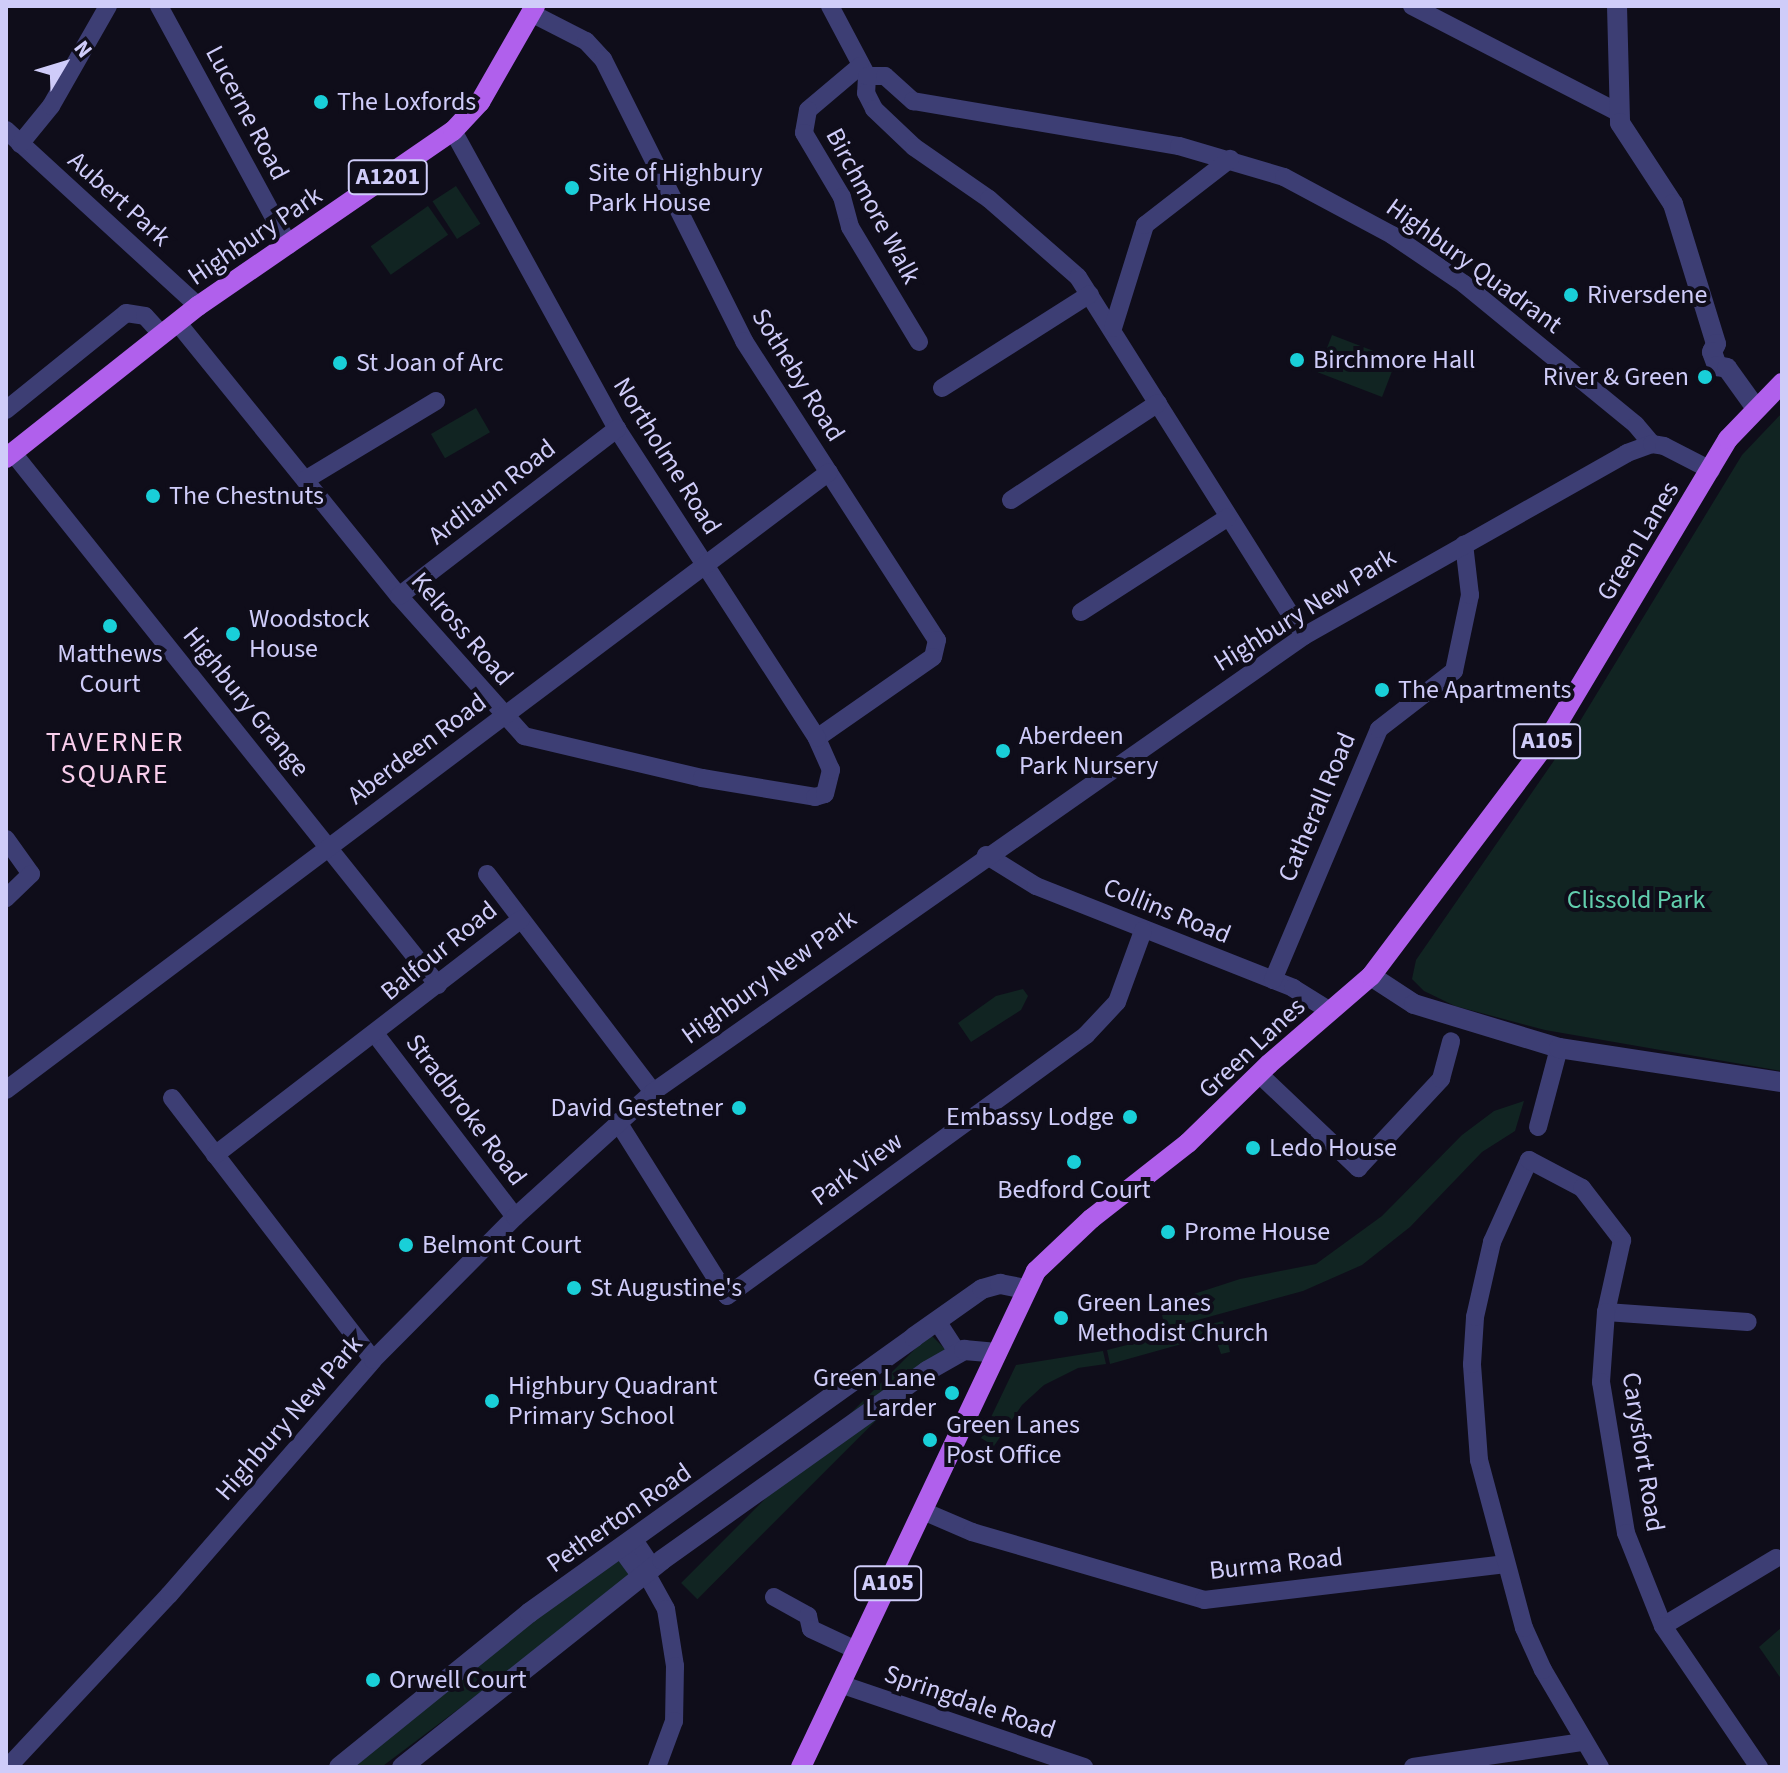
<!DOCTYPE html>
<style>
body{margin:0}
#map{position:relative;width:1788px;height:1773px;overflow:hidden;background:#0f0d1a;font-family:"Source Sans 3",sans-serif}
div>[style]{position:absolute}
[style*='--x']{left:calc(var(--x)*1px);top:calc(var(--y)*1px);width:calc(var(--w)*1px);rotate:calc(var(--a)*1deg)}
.green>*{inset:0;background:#112422;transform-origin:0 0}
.minor>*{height:18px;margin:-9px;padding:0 9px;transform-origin:9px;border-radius:9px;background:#3d3e74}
.tertiary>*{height:20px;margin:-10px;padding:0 10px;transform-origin:10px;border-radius:10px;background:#3d3e74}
.primary>*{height:20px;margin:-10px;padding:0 10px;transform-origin:10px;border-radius:10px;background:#b060ec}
.dots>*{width:22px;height:22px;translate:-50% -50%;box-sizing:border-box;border:4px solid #0f0d1a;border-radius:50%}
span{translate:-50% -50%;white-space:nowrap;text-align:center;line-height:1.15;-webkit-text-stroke:8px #0f0d1a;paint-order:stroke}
.shield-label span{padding:2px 6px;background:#0f0d1a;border:2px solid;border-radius:6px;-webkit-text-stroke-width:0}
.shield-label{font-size:24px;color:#cfccf9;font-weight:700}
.poi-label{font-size:26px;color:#cfccf9}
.left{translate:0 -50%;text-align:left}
.right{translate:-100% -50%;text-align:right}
.street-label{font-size:26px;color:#cfccf9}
.park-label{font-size:26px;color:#62cfae}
.neighbourhood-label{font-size:28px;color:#f9ceec;letter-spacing:2px}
.frame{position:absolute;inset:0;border:8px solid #cfccf9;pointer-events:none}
.north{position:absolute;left:24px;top:24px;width:80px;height:80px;-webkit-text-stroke:6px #0f0d1a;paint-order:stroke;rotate:52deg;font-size:22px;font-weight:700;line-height:32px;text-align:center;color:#cfccf9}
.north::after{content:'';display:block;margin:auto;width:28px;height:36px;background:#cfccf9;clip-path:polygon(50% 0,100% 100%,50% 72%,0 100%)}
</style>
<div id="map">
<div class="green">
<div style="left:456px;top:186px;width:45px;height:28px;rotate:57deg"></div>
<div style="left:428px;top:206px;width:35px;height:70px;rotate:55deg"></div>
<div style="left:1332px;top:335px;width:69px;height:40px;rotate:21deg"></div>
<div style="left:476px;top:408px;width:28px;height:52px;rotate:60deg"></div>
<div style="clip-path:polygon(1782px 413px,1782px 1071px,1545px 1030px,1455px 1006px,1424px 991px,1412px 979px,1416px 960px,1571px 736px,1742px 455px)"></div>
<div style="clip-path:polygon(1023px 989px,1028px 996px,1021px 1010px,971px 1042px,958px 1023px,996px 996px)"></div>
<div style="clip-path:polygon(1524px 1101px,1515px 1131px,1482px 1152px,1410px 1227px,1362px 1265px,1303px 1291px,1165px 1329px,1160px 1305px,1240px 1279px,1316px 1264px,1382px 1216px,1462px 1135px,1494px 1111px)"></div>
<div style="clip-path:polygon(1223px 1321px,1230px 1352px,1221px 1354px,1214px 1335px,1110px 1364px,1107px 1350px)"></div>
<div style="left:930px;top:1334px;width:23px;height:352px;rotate:45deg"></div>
<div style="clip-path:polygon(1103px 1351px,1106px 1364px,1078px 1368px,1044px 1385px,1022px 1405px,994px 1446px,981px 1438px,1016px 1365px)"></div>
<div style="left:620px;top:1556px;width:25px;height:340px;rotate:53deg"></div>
<div style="clip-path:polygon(1782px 1627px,1782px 1680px,1759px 1647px)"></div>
</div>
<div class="minor">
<div style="--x:159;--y:6;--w:272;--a:61.5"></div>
<div style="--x:830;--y:6;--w:79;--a:62.1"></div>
<div style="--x:867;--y:76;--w:17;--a:93"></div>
<div style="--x:866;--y:93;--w:18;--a:63"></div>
<div style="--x:874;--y:109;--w:55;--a:43.5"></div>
<div style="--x:914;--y:147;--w:91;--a:34.7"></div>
<div style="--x:989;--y:199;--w:118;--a:41.2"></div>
<div style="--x:1078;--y:277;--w:424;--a:57.8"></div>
<div style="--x:1412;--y:6;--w:233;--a:27.3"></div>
<div style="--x:531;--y:13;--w:62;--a:27"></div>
<div style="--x:586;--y:41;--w:25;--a:47"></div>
<div style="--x:603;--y:59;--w:315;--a:63.4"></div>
<div style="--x:744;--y:341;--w:356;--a:57.2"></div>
<div style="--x:937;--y:640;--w:17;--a:103"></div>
<div style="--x:933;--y:657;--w:141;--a:145.1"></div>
<div style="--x:860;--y:66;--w:68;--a:139.8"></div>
<div style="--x:808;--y:110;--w:23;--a:100"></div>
<div style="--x:804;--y:133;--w:74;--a:59.3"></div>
<div style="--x:842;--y:197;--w:31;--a:75"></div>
<div style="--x:850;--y:227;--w:134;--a:59"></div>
<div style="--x:867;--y:76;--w:18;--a:0"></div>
<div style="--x:885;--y:76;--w:38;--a:42"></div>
<div style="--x:913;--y:101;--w:270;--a:9.6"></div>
<div style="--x:1179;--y:146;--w:109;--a:16.4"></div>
<div style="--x:1284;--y:177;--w:123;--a:28.2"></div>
<div style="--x:1392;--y:235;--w:87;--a:34.2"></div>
<div style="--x:1464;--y:284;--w:222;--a:39.3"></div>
<div style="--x:1636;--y:425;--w:25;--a:50"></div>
<div style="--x:6;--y:130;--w:260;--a:42.5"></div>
<div style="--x:20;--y:144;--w:49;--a:-50.8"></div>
<div style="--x:51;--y:106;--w:115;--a:-60.3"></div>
<div style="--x:177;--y:322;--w:353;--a:51"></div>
<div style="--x:399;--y:596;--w:188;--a:48.2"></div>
<div style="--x:524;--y:736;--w:183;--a:13.3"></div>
<div style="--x:702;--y:778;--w:115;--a:9.5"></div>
<div style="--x:815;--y:797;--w:10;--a:-17"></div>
<div style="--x:825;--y:794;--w:25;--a:-76"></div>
<div style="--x:831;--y:770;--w:35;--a:-114"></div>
<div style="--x:817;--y:738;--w:368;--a:-122.9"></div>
<div style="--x:617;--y:429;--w:340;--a:-118.8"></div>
<div style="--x:1113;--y:328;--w:108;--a:-72.7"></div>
<div style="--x:1145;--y:225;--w:108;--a:-37.8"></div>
<div style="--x:942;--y:388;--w:175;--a:-32.4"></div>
<div style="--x:6;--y:410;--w:154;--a:-38.9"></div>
<div style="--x:126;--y:313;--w:19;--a:9"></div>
<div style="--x:145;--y:316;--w:25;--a:48"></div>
<div style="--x:13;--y:453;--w:681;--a:51.38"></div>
<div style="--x:305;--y:480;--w:153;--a:-31.1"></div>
<div style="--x:1011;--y:500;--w:176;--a:-33.4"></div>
<div style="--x:399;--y:596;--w:275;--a:-37.5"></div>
<div style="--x:1081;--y:612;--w:174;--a:-32.8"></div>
<div style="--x:6;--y:839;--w:43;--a:54.5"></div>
<div style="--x:31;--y:874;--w:35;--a:136"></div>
<div style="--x:986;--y:855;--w:59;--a:31.8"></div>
<div style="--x:1036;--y:886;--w:277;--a:21.6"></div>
<div style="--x:1293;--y:988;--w:44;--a:31.9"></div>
<div style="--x:487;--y:874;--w:274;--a:52.7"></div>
<div style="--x:1273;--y:980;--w:272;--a:-67.1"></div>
<div style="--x:1379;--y:729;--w:95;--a:-37.7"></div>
<div style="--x:1454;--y:671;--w:78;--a:-78.1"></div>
<div style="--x:1470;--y:595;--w:51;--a:-96.7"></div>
<div style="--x:376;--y:1035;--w:229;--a:52.6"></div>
<div style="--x:1259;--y:1074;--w:137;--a:43.5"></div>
<div style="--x:1358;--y:1168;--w:122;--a:-47"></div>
<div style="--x:1441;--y:1079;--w:39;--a:-75"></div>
<div style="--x:6;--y:1090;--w:1029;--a:-36.9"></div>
<div style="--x:172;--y:1098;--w:330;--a:52.5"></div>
<div style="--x:618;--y:1122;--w:205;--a:57.9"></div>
<div style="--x:727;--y:1296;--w:444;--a:-36"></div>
<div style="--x:1086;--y:1035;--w:45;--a:-46.8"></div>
<div style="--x:1117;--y:1002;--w:76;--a:-69.9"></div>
<div style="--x:1538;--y:1127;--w:82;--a:-75.1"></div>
<div style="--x:215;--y:1155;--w:386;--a:-37.6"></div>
<div style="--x:1606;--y:1312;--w:142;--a:4"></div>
<div style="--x:937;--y:1321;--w:38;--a:57"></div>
<div style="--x:923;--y:1511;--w:53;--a:23.2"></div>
<div style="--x:972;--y:1532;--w:242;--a:16.3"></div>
<div style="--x:1204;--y:1600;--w:302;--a:-6.8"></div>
<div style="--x:634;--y:1540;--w:34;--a:56"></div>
<div style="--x:621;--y:1549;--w:34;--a:54"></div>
<div style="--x:646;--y:1573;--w:41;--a:60.9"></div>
<div style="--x:666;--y:1609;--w:58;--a:81"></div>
<div style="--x:675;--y:1666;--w:55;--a:91"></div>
<div style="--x:674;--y:1721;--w:49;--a:110.3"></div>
<div style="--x:774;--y:1597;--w:39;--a:29"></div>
<div style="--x:808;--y:1616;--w:13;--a:77"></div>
<div style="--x:811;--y:1629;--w:50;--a:25"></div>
<div style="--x:1663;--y:1626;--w:132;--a:-31"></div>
<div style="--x:840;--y:1684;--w:258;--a:18.8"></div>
<div style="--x:8;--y:1767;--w:236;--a:-46.9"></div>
<div style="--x:169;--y:1595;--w:311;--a:-49"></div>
<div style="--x:373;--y:1360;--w:202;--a:-45.2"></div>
<div style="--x:515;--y:1217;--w:186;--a:-42.2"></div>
<div style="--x:653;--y:1092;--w:795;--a:-35.01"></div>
<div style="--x:1304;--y:636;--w:371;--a:-29.5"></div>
<div style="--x:1627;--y:453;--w:27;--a:-20"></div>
<div style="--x:1652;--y:444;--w:12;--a:9"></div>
<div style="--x:1664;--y:446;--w:53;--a:27.1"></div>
<div style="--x:1413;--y:1767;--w:172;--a:-8.4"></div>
<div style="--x:1600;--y:1767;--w:113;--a:-120.4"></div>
<div style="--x:1543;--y:1670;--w:46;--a:-114.3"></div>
<div style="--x:1524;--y:1628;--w:174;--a:-105"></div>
<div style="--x:1479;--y:1460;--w:96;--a:-94.2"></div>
<div style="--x:1472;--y:1364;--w:47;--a:-86.3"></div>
<div style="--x:1475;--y:1317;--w:77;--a:-77.2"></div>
<div style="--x:1492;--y:1242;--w:90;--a:-65.7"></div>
<div style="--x:1529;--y:1160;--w:60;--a:27.8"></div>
<div style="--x:1582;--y:1188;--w:66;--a:52.4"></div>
<div style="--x:1622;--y:1240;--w:74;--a:102.5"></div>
<div style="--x:1606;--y:1312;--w:70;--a:94.1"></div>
<div style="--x:1601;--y:1382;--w:153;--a:80.6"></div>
<div style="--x:1626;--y:1533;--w:100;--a:68.3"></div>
<div style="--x:1663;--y:1626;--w:171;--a:55.8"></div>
</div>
<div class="tertiary">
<div style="--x:1617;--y:6;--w:117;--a:88.5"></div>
<div style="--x:1620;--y:123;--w:97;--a:56.8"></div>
<div style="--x:1673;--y:204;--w:146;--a:72.9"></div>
<div style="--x:1716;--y:344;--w:9;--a:117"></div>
<div style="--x:1712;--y:352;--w:15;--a:70"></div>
<div style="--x:1717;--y:366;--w:10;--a:11"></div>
<div style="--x:1727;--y:368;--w:48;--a:54.3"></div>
<div style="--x:1371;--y:976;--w:51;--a:33.1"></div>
<div style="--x:1414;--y:1004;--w:152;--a:16.9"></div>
<div style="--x:1559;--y:1048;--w:226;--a:8.7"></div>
<div style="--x:339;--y:1767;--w:245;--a:-39"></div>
<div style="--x:529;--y:1613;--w:474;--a:-35.6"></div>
<div style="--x:914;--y:1337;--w:83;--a:-35.2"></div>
<div style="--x:982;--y:1289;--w:19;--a:-16"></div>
<div style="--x:1000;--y:1284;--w:25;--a:11"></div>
<div style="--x:402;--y:1767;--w:332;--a:-38.5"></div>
<div style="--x:662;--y:1560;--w:325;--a:-35.5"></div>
<div style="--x:927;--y:1371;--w:43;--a:-29.6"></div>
<div style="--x:964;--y:1350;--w:33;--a:5"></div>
</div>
<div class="primary">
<div style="--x:6;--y:458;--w:245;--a:-38.4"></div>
<div style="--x:198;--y:306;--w:309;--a:-34.5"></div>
<div style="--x:453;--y:131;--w:40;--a:-47"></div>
<div style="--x:480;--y:102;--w:111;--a:-60.2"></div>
<div style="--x:801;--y:1767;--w:549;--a:-64.65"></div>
<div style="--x:1036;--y:1271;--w:76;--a:-43.4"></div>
<div style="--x:1091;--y:1219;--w:123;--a:-38.1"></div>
<div style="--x:1188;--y:1143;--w:113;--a:-44.3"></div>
<div style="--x:1269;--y:1064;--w:135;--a:-40.8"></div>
<div style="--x:1371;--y:976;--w:286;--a:-53"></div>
<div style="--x:1543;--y:748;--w:360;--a:-59.1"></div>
<div style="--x:1728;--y:439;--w:78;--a:-46"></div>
</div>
<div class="dots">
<div style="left:321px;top:102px;background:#19cfd8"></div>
<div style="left:572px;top:188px;background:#19cfd8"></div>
<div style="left:1571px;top:295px;background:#19cfd8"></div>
<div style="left:1297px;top:360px;background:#19cfd8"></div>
<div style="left:340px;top:363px;background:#19cfd8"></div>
<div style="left:1705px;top:377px;background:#19cfd8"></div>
<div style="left:153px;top:496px;background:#19cfd8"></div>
<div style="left:110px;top:626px;background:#19cfd8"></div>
<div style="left:233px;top:634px;background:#19cfd8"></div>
<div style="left:1382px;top:690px;background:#19cfd8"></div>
<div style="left:1003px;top:751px;background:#19cfd8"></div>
<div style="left:739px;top:1108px;background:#19cfd8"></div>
<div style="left:1130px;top:1117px;background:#19cfd8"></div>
<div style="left:1253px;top:1148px;background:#19cfd8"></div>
<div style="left:1074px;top:1162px;background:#19cfd8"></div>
<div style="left:1168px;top:1232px;background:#19cfd8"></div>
<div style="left:406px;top:1245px;background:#19cfd8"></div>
<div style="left:574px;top:1288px;background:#19cfd8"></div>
<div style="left:1061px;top:1318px;background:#19cfd8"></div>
<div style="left:952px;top:1393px;background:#19cfd8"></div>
<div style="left:492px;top:1401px;background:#19cfd8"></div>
<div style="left:930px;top:1440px;background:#19cfd8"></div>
<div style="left:373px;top:1680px;background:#19cfd8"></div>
</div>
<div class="shield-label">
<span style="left:388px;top:177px">A1201</span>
<span style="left:1547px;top:741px">A105</span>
<span style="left:888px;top:1583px">A105</span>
</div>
<div class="poi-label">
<span class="left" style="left:337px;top:102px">The Loxfords</span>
<span class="left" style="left:588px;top:188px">Site of Highbury<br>Park House</span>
<span class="left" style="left:1587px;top:295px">Riversdene</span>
<span class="left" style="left:1313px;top:360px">Birchmore Hall</span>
<span class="left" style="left:356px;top:363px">St Joan of Arc</span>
<span class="right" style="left:1689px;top:377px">River &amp; Green</span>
<span class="left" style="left:169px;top:496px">The Chestnuts</span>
<span class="left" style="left:249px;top:634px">Woodstock<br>House</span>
<span style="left:110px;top:669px">Matthews<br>Court</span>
<span class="left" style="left:1398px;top:690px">The Apartments</span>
<span class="left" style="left:1019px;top:751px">Aberdeen<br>Park Nursery</span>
<span class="right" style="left:723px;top:1108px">David Gestetner</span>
<span class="right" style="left:1114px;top:1117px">Embassy Lodge</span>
<span class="left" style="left:1269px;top:1148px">Ledo House</span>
<span style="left:1074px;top:1190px">Bedford Court</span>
<span class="left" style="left:1184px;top:1232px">Prome House</span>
<span class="left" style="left:422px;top:1245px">Belmont Court</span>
<span class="left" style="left:590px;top:1288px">St Augustine's</span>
<span class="left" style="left:1077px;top:1318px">Green Lanes<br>Methodist Church</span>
<span class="right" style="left:936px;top:1393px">Green Lane<br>Larder</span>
<span class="left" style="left:508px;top:1401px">Highbury Quadrant<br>Primary School</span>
<span class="left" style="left:946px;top:1440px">Green Lanes<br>Post Office</span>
<span class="left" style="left:389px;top:1680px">Orwell Court</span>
</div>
<div class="street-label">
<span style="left:247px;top:113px;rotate:62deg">Lucerne Road</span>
<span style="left:119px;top:199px;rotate:42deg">Aubert Park</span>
<span style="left:873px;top:206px;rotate:62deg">Birchmore Walk</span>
<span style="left:255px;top:236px;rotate:-34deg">Highbury Park</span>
<span style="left:1474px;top:266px;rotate:36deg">Highbury Quadrant</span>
<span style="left:798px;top:375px;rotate:58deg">Sotheby Road</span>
<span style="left:667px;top:456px;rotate:58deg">Northolme Road</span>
<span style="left:492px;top:492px;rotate:-38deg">Ardilaun Road</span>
<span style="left:1638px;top:541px;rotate:-59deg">Green Lanes</span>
<span style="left:1305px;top:610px;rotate:-32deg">Highbury New Park</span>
<span style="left:462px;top:629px;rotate:49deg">Kelross Road</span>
<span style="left:246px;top:702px;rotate:51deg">Highbury Grange</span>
<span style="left:417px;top:749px;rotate:-37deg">Aberdeen Road</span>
<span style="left:1317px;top:807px;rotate:-67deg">Catherall Road</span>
<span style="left:1167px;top:911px;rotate:22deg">Collins Road</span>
<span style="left:439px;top:951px;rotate:-39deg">Balfour Road</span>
<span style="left:769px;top:977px;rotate:-36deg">Highbury New Park</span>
<span style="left:1252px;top:1048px;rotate:-43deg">Green Lanes</span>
<span style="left:466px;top:1110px;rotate:53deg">Stradbroke Road</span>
<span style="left:857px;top:1169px;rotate:-36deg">Park View</span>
<span style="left:289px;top:1418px;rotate:-49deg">Highbury New Park</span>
<span style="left:1643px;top:1452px;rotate:81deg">Carysfort Road</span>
<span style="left:619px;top:1518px;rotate:-35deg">Petherton Road</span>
<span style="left:1276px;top:1564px;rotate:-6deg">Burma Road</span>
<span style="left:970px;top:1702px;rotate:19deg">Springdale Road</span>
</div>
<div class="park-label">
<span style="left:1636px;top:900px">Clissold Park</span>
</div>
<div class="neighbourhood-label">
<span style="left:115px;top:758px">TAVERNER<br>SQUARE</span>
</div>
<div class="frame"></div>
<div class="north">N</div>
</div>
